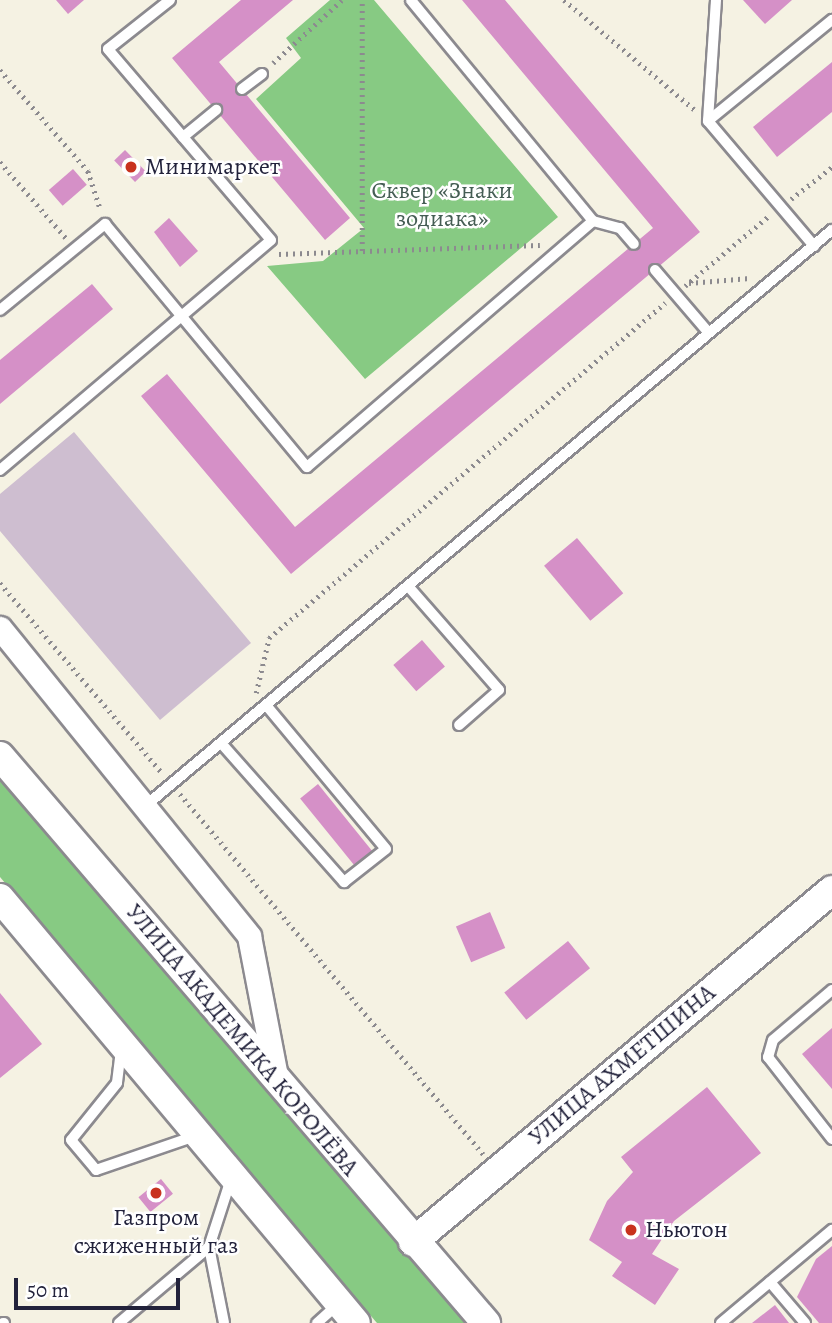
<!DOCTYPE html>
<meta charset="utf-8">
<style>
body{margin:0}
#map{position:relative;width:832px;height:1323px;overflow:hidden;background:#f5f2e3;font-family:Alegreya,serif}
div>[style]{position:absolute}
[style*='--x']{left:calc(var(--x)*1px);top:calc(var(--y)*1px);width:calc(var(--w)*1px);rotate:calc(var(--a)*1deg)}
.industrial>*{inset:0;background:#cebed0}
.green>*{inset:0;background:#87ca83}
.building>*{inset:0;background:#d590c7;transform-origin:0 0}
.path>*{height:4.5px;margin-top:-2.25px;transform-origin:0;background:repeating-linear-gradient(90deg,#8c8a8f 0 2px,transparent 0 7px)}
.roads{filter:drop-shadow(2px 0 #8c8a8f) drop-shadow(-2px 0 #8c8a8f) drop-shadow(0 2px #8c8a8f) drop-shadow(0 -2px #8c8a8f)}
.service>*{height:10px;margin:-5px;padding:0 5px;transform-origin:5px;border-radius:5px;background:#fff}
.minor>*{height:23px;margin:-11.5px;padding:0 11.5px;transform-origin:11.5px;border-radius:11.5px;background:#fff}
.tertiary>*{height:28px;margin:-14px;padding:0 14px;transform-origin:14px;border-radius:14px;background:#fff}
.dots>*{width:19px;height:19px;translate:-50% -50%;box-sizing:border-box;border:4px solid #fff;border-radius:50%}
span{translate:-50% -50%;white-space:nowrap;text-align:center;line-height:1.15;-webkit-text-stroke:5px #fff;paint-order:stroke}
.poi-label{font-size:24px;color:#22223b}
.left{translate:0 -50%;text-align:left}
.park-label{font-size:24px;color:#455d54}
.street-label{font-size:24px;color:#22223b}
.scale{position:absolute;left:14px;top:1278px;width:166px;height:32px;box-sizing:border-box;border:4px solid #22223b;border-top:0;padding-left:9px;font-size:21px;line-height:24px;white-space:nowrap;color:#22223b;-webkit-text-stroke:5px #fff;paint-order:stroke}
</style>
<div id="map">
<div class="industrial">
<div style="clip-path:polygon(74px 432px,251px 643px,160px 720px,0 531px,0 494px)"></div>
</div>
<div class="green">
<div style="clip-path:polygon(330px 0,374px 0,558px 217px,365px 379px,267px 266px,323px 261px,364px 228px,256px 99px,301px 58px,286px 38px)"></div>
<div style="clip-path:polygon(0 768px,469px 1323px,377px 1323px,364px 1308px,0 877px)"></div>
</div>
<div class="building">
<div style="clip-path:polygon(56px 0,84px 0,68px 14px)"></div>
<div style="clip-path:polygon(241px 0,293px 0,219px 62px,350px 218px,325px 240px,172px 58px)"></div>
<div style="clip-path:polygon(462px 0,505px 0,700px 232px,291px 574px,141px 396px,167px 374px,295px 527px,653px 228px)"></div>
<div style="clip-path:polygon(743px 0,792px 0,765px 24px)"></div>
<div style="clip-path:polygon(832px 62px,832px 112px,777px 157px,753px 127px)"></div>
<div style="left:125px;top:150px;width:30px;height:15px;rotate:46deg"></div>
<div style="left:73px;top:169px;width:21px;height:32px;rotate:49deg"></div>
<div style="clip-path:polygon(169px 218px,198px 251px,180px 267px,154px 232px)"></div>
<div style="clip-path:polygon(92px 284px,113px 309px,0 404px,0 360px)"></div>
<div style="left:577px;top:538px;width:72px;height:43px;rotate:50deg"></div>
<div style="left:422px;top:640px;width:35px;height:38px;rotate:49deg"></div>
<div style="left:318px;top:784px;width:88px;height:23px;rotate:51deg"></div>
<div style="left:490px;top:912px;width:39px;height:37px;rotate:67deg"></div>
<div style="left:568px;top:941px;width:35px;height:82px;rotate:51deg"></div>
<div style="clip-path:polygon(0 993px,42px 1044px,0 1078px)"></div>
<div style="clip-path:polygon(832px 1028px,832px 1089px,802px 1054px)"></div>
<div style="clip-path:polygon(707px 1087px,761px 1153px,674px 1221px,652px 1254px,679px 1269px,655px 1305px,612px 1276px,622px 1262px,589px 1240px,607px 1201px,633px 1172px,621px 1157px)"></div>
<div style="left:161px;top:1179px;width:19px;height:29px;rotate:51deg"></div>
<div style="clip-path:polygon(832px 1246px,832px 1323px,819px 1323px,797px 1297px,816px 1259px)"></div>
<div style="clip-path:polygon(775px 1305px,789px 1323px,752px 1323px)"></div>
</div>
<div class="path">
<div style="--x:564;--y:0;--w:170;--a:40"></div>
<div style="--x:273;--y:63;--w:93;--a:-42.4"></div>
<div style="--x:0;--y:70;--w:134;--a:48.9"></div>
<div style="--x:88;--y:171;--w:40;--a:72"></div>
<div style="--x:0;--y:162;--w:101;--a:49"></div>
<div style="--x:791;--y:199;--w:52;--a:-38"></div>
<div style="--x:362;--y:251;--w:251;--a:-90"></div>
<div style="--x:279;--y:254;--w:261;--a:-2"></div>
<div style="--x:689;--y:283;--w:61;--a:-4.7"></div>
<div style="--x:685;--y:286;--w:111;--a:-39.9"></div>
<div style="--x:0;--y:583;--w:251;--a:49.5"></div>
<div style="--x:256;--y:693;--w:57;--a:-76.7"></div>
<div style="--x:269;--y:638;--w:519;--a:-40.23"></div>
<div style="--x:180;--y:794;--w:471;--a:49.9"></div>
</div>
<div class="roads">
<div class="service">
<div style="--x:716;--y:0;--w:121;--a:93.8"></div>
<div style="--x:708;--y:121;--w:164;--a:49.7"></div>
<div style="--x:242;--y:89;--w:25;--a:-37"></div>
<div style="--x:708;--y:121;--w:160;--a:-39.2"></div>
<div style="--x:183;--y:137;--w:43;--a:-39.3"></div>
<div style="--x:593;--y:221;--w:28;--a:15"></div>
<div style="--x:620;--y:228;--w:21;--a:49"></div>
<div style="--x:655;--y:270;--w:82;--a:49.5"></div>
<div style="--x:0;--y:310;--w:136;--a:-39.3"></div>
<div style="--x:105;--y:224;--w:316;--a:50.3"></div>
<div style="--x:307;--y:467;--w:377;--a:-40.7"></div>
<div style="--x:593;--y:221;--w:286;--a:-129.5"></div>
<div style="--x:0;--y:470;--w:355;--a:-40.3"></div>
<div style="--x:271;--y:240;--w:251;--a:-130.5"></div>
<div style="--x:108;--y:49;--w:79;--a:-38.3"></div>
<div style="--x:408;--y:586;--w:138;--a:48.8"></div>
<div style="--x:499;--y:690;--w:53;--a:138.8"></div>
<div style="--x:221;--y:743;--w:186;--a:48.5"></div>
<div style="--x:344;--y:882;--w:53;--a:-38.2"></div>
<div style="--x:386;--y:849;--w:187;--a:-129.8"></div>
<div style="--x:144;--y:807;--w:898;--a:-39.99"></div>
<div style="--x:832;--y:990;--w:77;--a:139.7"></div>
<div style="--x:773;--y:1040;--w:18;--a:106"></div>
<div style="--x:768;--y:1057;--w:104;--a:52"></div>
<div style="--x:121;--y:1050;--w:33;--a:97"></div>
<div style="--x:117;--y:1083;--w:73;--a:128.9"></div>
<div style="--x:71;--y:1140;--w:39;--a:50"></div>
<div style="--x:96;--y:1170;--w:108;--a:-18.9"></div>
<div style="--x:209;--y:1247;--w:77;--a:78.8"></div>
<div style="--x:770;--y:1282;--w:54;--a:49.5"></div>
<div style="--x:3;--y:1323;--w:1;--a:0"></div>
<div style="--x:119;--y:1323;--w:118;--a:-40.2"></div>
<div style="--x:209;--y:1247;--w:71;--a:-72.1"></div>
<div style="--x:317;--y:1323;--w:28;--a:-42"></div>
<div style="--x:721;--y:1323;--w:145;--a:-40"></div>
</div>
<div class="minor">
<div style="--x:0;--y:628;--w:396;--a:51"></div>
<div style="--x:249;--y:936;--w:143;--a:79.1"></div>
</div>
<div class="tertiary">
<div style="--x:0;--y:756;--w:747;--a:49.4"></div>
<div style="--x:0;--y:898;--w:554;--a:50.05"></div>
<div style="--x:413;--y:1242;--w:547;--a:-40.03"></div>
</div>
</div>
<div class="dots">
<div style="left:131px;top:167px;background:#c8321e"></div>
<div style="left:156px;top:1193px;background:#c8321e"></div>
<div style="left:631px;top:1230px;background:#c8321e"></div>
</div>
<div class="poi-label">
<span class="left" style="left:145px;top:167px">Минимаркет</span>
<span style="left:156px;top:1232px">Газпром<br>сжиженный газ</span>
<span class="left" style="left:645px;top:1230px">Ньютон</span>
</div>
<div class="park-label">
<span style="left:442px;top:205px">Сквер «Знаки<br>зодиака»</span>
</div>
<div class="street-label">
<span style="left:242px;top:1040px;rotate:50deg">УЛИЦА АКАДЕМИКА КОРОЛЁВА</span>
<span style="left:622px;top:1065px;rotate:-40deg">УЛИЦА АХМЕТШИНА</span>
</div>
<div class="scale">50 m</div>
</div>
